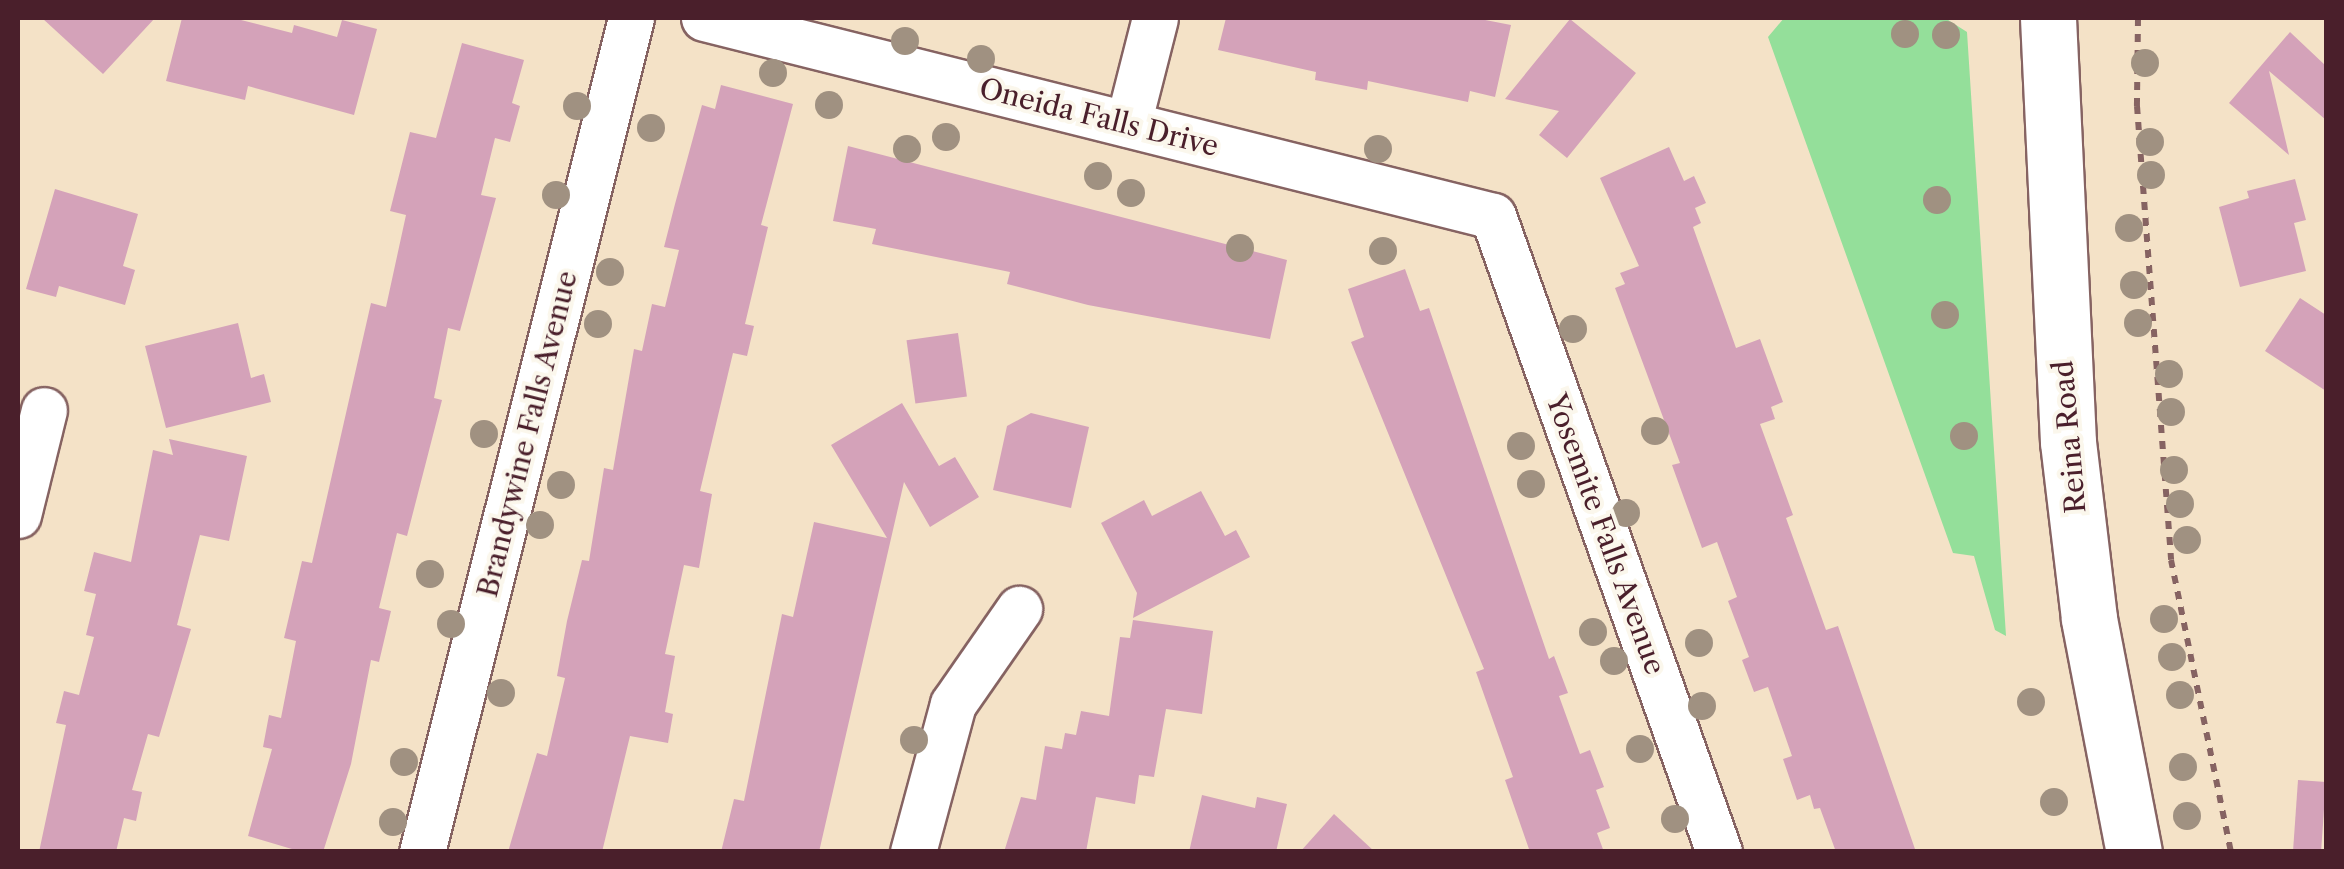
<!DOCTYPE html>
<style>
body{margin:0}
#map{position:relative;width:2344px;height:869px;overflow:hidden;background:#f4e2c7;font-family:"Libre Caslon Text",serif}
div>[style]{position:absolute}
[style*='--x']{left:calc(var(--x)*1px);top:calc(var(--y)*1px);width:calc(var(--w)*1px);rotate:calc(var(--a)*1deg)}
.green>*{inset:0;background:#94df9a}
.building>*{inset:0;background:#d4a2b9;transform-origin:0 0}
.path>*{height:6px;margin-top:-3px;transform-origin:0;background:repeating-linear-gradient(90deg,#866362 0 8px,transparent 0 16px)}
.roads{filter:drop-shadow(2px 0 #866362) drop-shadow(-2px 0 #866362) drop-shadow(0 2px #866362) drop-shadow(0 -2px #866362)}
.minor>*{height:45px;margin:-22.5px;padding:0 22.5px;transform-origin:22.5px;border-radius:22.5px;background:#fff}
.tertiary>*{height:55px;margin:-27.5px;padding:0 27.5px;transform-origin:27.5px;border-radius:27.5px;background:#fff}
.trees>*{width:28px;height:28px;margin:-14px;border-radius:50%;background:#a09181}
span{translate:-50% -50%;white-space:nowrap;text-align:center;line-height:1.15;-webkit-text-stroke:8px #fbf7ec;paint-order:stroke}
.street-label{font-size:28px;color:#4a1f2b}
.frame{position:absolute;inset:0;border:20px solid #4a1f2b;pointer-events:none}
</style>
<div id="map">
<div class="green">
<div style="clip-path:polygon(1784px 18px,1945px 18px,1967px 32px,2006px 636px,1995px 630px,1974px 556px,1953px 553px,1768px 37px)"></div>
</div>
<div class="building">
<div style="clip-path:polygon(42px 18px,155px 18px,103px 74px)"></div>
<div style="clip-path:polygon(182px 18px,233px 18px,292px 33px,294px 25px,337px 37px,342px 20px,377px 29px,354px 115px,248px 86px,245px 100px,166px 81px)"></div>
<div style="clip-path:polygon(1226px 18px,1475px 18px,1511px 25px,1495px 97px,1470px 91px,1468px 102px,1368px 81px,1367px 90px,1315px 80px,1316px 72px,1218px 50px)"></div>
<div style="clip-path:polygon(1570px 19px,1636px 73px,1567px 158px,1539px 135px,1559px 111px,1505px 99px)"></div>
<div style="clip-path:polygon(2290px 32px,2326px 66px,2326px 120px,2269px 71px,2289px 155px,2229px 103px)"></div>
<div style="clip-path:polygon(462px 43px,524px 60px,512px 103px,520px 106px,510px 142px,495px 138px,481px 195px,496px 198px,460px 331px,448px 328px,434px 398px,442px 400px,407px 536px,397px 533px,379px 608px,391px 611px,379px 662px,371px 660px,351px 764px,323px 852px,302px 852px,248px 836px,272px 749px,263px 747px,269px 715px,281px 718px,296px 641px,284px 638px,302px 561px,312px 563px,371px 303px,386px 307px,406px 215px,390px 211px,410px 132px,436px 138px)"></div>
<div style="clip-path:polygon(721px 85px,793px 104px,761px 225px,768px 227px,745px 324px,754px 326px,747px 356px,733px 353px,700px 491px,712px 494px,699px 568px,684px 565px,665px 654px,675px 656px,665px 712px,673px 714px,668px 743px,630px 736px,602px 852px,508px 852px,537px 753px,547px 756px,565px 678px,557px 676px,567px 621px,582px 560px,589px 561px,604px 468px,613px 470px,634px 349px,642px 351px,652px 304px,665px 307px,679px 250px,664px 247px,675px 204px,702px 105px,715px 109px)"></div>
<div style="clip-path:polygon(848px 146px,1287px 260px,1270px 339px,1088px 305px,1007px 284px,1010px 272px,872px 244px,876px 229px,833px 221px)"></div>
<div style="clip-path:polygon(1669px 147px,1684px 181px,1694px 176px,1706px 203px,1695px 208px,1701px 223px,1693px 227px,1736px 348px,1760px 339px,1783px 402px,1771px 407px,1775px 419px,1760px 424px,1793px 515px,1786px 518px,1826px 630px,1838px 626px,1916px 852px,1836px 852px,1820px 808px,1814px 809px,1810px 795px,1797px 800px,1783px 759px,1792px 756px,1768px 687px,1754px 692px,1742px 660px,1749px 657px,1728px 601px,1737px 597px,1717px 542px,1702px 548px,1672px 465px,1680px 463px,1615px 288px,1625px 284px,1620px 273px,1639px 266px,1600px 178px)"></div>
<div style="clip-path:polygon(2295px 179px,2306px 220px,2294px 223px,2306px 271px,2240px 287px,2219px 207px,2249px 198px,2247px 191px)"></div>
<div style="clip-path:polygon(55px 189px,138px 214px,123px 266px,135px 270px,125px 305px,59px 286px,56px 297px,26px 289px)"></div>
<div style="clip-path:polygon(1405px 269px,1420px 311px,1429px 308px,1549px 659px,1554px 656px,1568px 693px,1559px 696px,1580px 754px,1590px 750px,1604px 787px,1596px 790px,1610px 828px,1597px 833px,1604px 852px,1530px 852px,1505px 780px,1513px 777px,1476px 672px,1484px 669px,1351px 342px,1364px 337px,1348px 289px)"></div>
<div style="clip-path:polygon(2300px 298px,2326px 315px,2326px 391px,2265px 351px)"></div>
<div style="clip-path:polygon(238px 323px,251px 378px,264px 374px,271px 402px,166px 428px,145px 346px)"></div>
<div style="left:958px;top:333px;width:64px;height:52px;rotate:82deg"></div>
<div style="clip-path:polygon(902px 403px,939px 466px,955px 457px,979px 497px,930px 527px,904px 482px,819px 852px,721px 852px,734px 799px,744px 801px,782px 614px,793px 617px,814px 522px,887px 538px,831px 445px)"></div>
<div style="clip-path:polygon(1031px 413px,1089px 427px,1071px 508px,993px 490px,1007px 426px)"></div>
<div style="clip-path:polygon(169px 439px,247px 456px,229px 541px,200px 535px,177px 625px,191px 629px,159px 737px,148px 734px,132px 790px,142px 792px,136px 821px,124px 818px,116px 852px,39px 852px,66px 725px,56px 723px,64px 691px,79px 695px,94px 637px,86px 635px,96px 594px,84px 591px,94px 552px,131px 562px,153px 450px,173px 455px)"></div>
<div style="clip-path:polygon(1201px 491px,1225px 536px,1236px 530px,1250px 557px,1133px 618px,1137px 593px,1101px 523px,1144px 500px,1152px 516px)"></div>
<div style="clip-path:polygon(1133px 620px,1213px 631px,1202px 714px,1166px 709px,1154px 777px,1139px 775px,1135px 804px,1096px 797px,1086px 852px,1004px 852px,1021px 797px,1036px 800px,1045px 746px,1062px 749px,1065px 733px,1076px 735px,1081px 711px,1109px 716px,1120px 637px,1130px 638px)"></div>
<div style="left:2298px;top:780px;width:28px;height:72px;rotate:4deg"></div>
<div style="clip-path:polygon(1202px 795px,1255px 808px,1257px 797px,1287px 804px,1276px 852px,1189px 852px)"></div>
<div style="clip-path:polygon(1334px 814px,1375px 852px,1300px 852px)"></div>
</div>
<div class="path">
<div style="--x:2138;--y:18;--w:88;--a:90.7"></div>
<div style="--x:2137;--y:106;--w:455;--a:85.7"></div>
<div style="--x:2171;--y:560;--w:298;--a:78.4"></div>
</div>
<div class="roads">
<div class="minor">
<div style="--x:704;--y:18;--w:813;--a:14.09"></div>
<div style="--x:1493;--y:216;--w:675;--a:70.44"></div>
<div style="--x:1128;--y:124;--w:109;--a:-75.7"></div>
<div style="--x:18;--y:515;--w:108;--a:-76.1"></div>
<div style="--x:422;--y:852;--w:860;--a:-75.93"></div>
<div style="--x:913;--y:852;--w:153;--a:-74.9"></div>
<div style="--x:953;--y:704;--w:116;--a:-55.2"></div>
</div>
<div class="tertiary">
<div style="--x:2048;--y:18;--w:424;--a:87.3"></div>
<div style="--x:2068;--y:442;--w:178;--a:83.2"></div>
<div style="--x:2089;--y:619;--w:237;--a:79.1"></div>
</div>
</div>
<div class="trees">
<div style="left:1905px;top:34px"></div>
<div style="left:1946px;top:35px"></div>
<div style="left:905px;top:41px"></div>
<div style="left:981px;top:59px"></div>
<div style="left:2145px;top:63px"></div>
<div style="left:773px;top:73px"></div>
<div style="left:829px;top:105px"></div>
<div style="left:577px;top:106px"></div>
<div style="left:651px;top:128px"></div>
<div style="left:946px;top:137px"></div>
<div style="left:2150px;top:142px"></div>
<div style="left:907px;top:149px"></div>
<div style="left:1378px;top:149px"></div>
<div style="left:2151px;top:175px"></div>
<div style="left:1098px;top:176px"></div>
<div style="left:1131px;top:193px"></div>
<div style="left:556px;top:195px"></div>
<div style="left:1937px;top:200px"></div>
<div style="left:2129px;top:228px"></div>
<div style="left:1240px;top:248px"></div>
<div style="left:1383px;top:251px"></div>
<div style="left:610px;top:272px"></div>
<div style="left:2134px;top:285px"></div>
<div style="left:1945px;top:315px"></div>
<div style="left:2138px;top:323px"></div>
<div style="left:598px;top:324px"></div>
<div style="left:1573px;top:329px"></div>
<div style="left:2169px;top:374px"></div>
<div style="left:2171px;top:412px"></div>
<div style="left:1655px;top:431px"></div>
<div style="left:484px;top:434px"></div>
<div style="left:1964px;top:436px"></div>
<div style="left:1521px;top:446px"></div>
<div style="left:2174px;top:470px"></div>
<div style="left:1531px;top:484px"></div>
<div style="left:561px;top:485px"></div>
<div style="left:2180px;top:504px"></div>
<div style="left:1626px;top:513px"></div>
<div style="left:540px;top:525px"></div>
<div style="left:2187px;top:540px"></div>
<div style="left:430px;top:574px"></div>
<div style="left:2164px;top:619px"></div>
<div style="left:451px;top:624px"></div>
<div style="left:1593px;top:632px"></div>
<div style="left:1699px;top:643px"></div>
<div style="left:2172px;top:657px"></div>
<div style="left:1614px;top:661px"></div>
<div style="left:501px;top:693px"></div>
<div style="left:2180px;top:695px"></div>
<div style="left:2031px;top:702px"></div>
<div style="left:1702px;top:706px"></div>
<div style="left:914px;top:740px"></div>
<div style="left:1640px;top:749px"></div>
<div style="left:404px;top:762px"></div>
<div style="left:2183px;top:767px"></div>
<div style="left:2054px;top:802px"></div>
<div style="left:2187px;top:816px"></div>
<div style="left:1675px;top:819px"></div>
<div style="left:393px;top:822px"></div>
</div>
<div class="street-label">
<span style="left:1099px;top:117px;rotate:14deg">Oneida Falls Drive</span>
<span style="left:527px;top:434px;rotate:-76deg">Brandywine Falls Avenue</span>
<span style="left:2069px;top:437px;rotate:-95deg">Reina Road</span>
<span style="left:1606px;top:534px;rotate:70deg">Yosemite Falls Avenue</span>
</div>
<div class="frame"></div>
</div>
